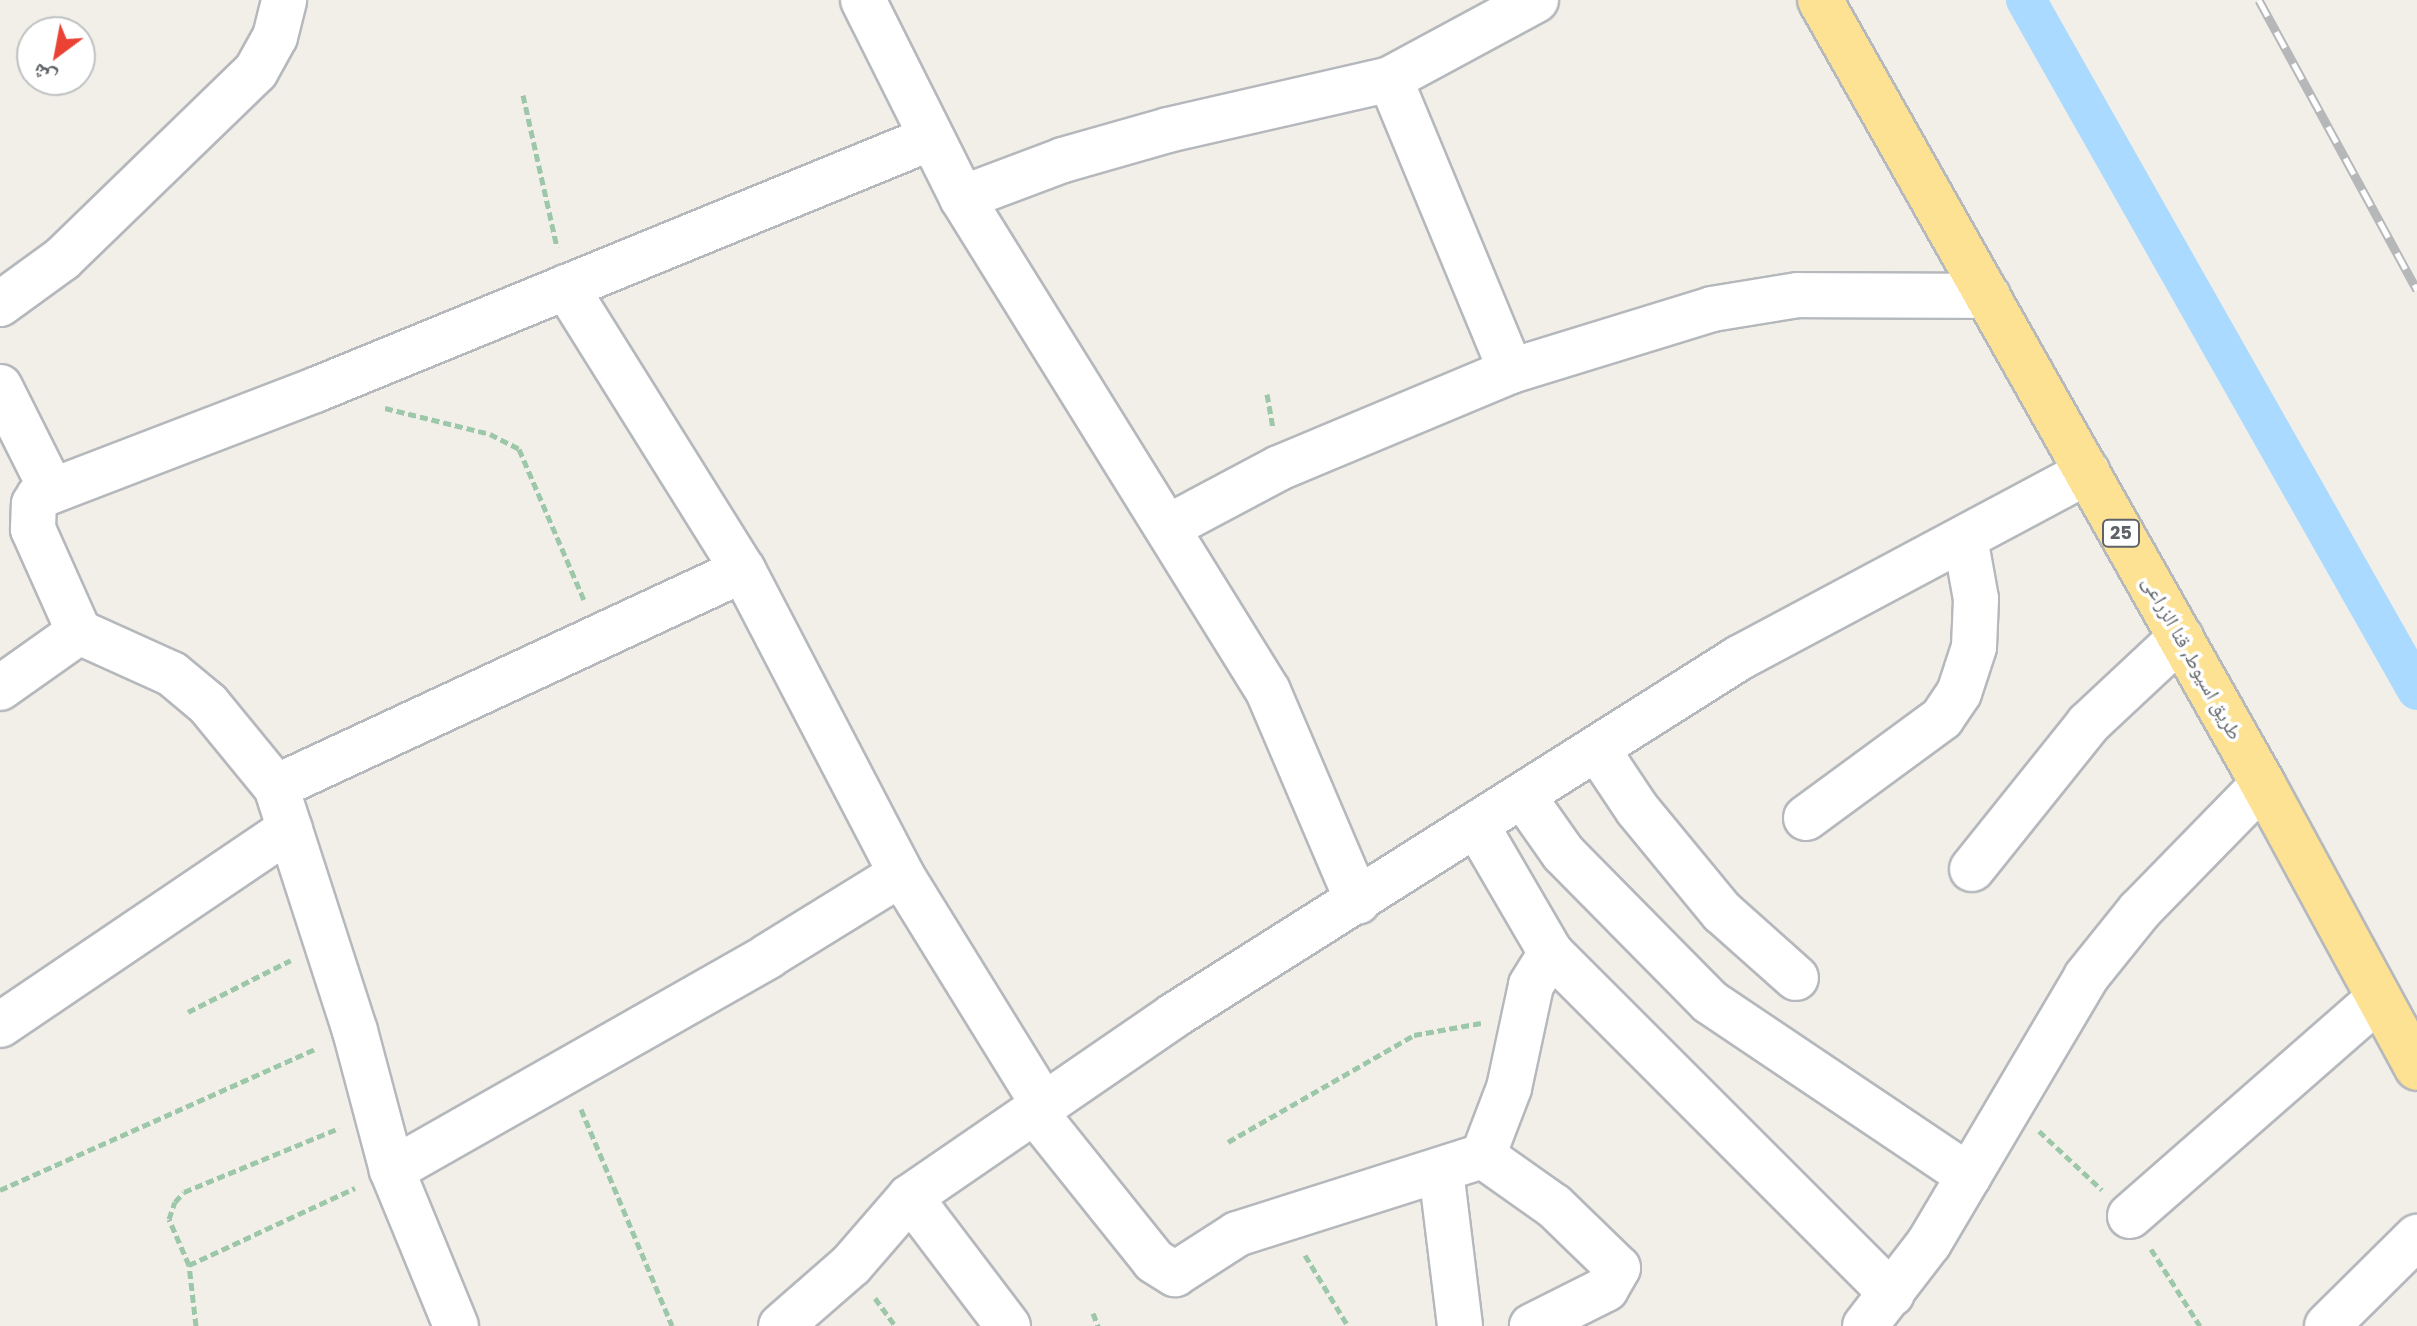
<!DOCTYPE html>
<meta charset="utf-8">
<style>
body{margin:0}
#map{position:relative;width:2417px;height:1326px;overflow:hidden;background:#f1efe8;font-family:Poppins,"Noto Naskh Arabic",sans-serif}
div>[style]{position:absolute}
[style*='--x']{left:calc(var(--x)*1px);top:calc(var(--y)*1px);width:calc(var(--w)*1px);rotate:calc(var(--a)*1deg)}
.canal>*{height:40px;margin:-20px;padding:0 20px;transform-origin:20px;border-radius:20px;background:#aadaff}
.path>*{height:5px;margin-top:-2.5px;transform-origin:0;background:repeating-linear-gradient(90deg,#9cc7a9 0 8px,transparent 0 12px)}
.roads{filter:drop-shadow(2px 0 #b5b8bc) drop-shadow(-2px 0 #b5b8bc) drop-shadow(0 2px #b5b8bc) drop-shadow(0 -2px #b5b8bc)}
.street>*{height:44px;margin:-22px;padding:0 22px;transform-origin:22px;border-radius:22px;background:#fff}
.highway>*{height:44px;margin:-22px;padding:0 22px;transform-origin:22px;border-radius:22px;background:#fde293}
.rail>*{height:9px;margin-top:-4.5px;transform-origin:0;background:repeating-linear-gradient(90deg,#fff 0 18px,#b6b7b8 0 36px);box-sizing:border-box;border-block:2px solid #b6b7b8}
span{translate:-50% -50%;white-space:nowrap;text-align:center;line-height:1.15;-webkit-text-stroke:7px #fff;paint-order:stroke}
.shield-label span{padding:2px 6px;background:#fff;border:2px solid;border-radius:6px;-webkit-text-stroke-width:0}
.shield-label{font-size:18px;color:#5f6368;font-weight:700}
.street-label{font-size:20px;color:#5f6368}
.north{position:absolute;left:16px;top:16px;width:80px;height:80px;box-sizing:border-box;background:#fff;border:2px solid #bfc1c3;border-radius:50%;rotate:212deg;font-size:22px;font-weight:700;line-height:32px;text-align:center;color:#5f6368}
.north::after{content:'';display:block;margin:auto;width:28px;height:36px;background:#ea4335;clip-path:polygon(50% 0,100% 100%,50% 72%,0 100%)}
</style>
<div id="map">
<div class="canal">
<div style="--x:2026;--y:0;--w:793;--a:60.46"></div>
</div>
<div class="path">
<div style="--x:523;--y:95;--w:156;--a:77.4"></div>
<div style="--x:1267;--y:394;--w:34;--a:80"></div>
<div style="--x:385;--y:408;--w:108;--a:13.9"></div>
<div style="--x:490;--y:434;--w:33;--a:27"></div>
<div style="--x:519;--y:449;--w:164;--a:66.7"></div>
<div style="--x:188;--y:1012;--w:115;--a:-26.8"></div>
<div style="--x:581;--y:1109;--w:235;--a:67.2"></div>
<div style="--x:2039;--y:1131;--w:86;--a:43.1"></div>
<div style="--x:1228;--y:1142;--w:215;--a:-29.9"></div>
<div style="--x:1414;--y:1035;--w:68;--a:-10.2"></div>
<div style="--x:0;--y:1190;--w:347;--a:-24.1"></div>
<div style="--x:2151;--y:1249;--w:91;--a:57.5"></div>
<div style="--x:1305;--y:1255;--w:83;--a:58.8"></div>
<div style="--x:189;--y:1265;--w:183;--a:-24.9"></div>
<div style="--x:875;--y:1298;--w:34;--a:54"></div>
<div style="--x:1093;--y:1313;--w:14;--a:69"></div>
<div style="--x:196;--y:1326;--w:61;--a:-96.5"></div>
<div style="--x:189;--y:1265;--w:50;--a:-113.5"></div>
<div style="--x:169;--y:1219;--w:18;--a:-71"></div>
<div style="--x:175;--y:1202;--w:13;--a:-48"></div>
<div style="--x:184;--y:1192;--w:168;--a:-22.4"></div>
</div>
<div class="roads">
<div class="street">
<div style="--x:863;--y:0;--w:221;--a:63.4"></div>
<div style="--x:962;--y:198;--w:580;--a:58.17"></div>
<div style="--x:1268;--y:691;--w:229;--a:66.9"></div>
<div style="--x:1390;--y:79;--w:316;--a:67.5"></div>
<div style="--x:962;--y:198;--w:108;--a:-20.6"></div>
<div style="--x:1063;--y:160;--w:109;--a:-15.9"></div>
<div style="--x:1168;--y:130;--w:228;--a:-12.9"></div>
<div style="--x:1390;--y:79;--w:166;--a:-28.4"></div>
<div style="--x:566;--y:287;--w:334;--a:58"></div>
<div style="--x:743;--y:570;--w:343;--a:62.5"></div>
<div style="--x:901;--y:874;--w:270;--a:58.3"></div>
<div style="--x:0;--y:304;--w:77;--a:-36"></div>
<div style="--x:62;--y:259;--w:270;--a:-44.1"></div>
<div style="--x:256;--y:71;--w:39;--a:-61"></div>
<div style="--x:275;--y:37;--w:38;--a:-76"></div>
<div style="--x:0;--y:387;--w:116;--a:63.4"></div>
<div style="--x:1170;--y:526;--w:123;--a:-28"></div>
<div style="--x:1279;--y:468;--w:251;--a:-22.7"></div>
<div style="--x:1511;--y:371;--w:210;--a:-17.1"></div>
<div style="--x:1712;--y:309;--w:87;--a:-9.2"></div>
<div style="--x:1798;--y:295;--w:190;--a:0.3"></div>
<div style="--x:0;--y:688;--w:97;--a:-35.3"></div>
<div style="--x:1597;--y:749;--w:72;--a:56.3"></div>
<div style="--x:1637;--y:809;--w:134;--a:50.5"></div>
<div style="--x:1722;--y:912;--w:99;--a:41.7"></div>
<div style="--x:276;--y:787;--w:515;--a:-24.92"></div>
<div style="--x:1523;--y:796;--w:70;--a:54.9"></div>
<div style="--x:1563;--y:853;--w:209;--a:45.4"></div>
<div style="--x:1710;--y:1002;--w:312;--a:33.9"></div>
<div style="--x:1806;--y:818;--w:169;--a:-36.3"></div>
<div style="--x:1942;--y:718;--w:30;--a:-56"></div>
<div style="--x:1959;--y:693;--w:48;--a:-71.9"></div>
<div style="--x:1974;--y:647;--w:48;--a:-87.6"></div>
<div style="--x:1976;--y:599;--w:62;--a:-100.2"></div>
<div style="--x:1477;--y:826;--w:147;--a:59.8"></div>
<div style="--x:1551;--y:953;--w:482;--a:45"></div>
<div style="--x:1972;--y:869;--w:186;--a:-51.3"></div>
<div style="--x:2088;--y:724;--w:127;--a:-43.1"></div>
<div style="--x:0;--y:1025;--w:350;--a:-34.1"></div>
<div style="--x:1034;--y:1111;--w:192;--a:51.3"></div>
<div style="--x:1154;--y:1261;--w:25;--a:32"></div>
<div style="--x:1175;--y:1274;--w:74;--a:-32.8"></div>
<div style="--x:1237;--y:1234;--w:258;--a:-17.6"></div>
<div style="--x:1483;--y:1156;--w:73;--a:-69.1"></div>
<div style="--x:1509;--y:1088;--w:105;--a:-77.9"></div>
<div style="--x:1531;--y:985;--w:38;--a:-58"></div>
<div style="--x:1483;--y:1156;--w:87;--a:35.2"></div>
<div style="--x:1554;--y:1206;--w:89;--a:44.1"></div>
<div style="--x:1618;--y:1268;--w:24;--a:120"></div>
<div style="--x:1606;--y:1289;--w:83;--a:153.4"></div>
<div style="--x:392;--y:1170;--w:433;--a:-29.6"></div>
<div style="--x:768;--y:956;--w:156;--a:-31.7"></div>
<div style="--x:1441;--y:1171;--w:156;--a:83"></div>
<div style="--x:910;--y:1197;--w:162;--a:52.8"></div>
<div style="--x:2130;--y:1216;--w:330;--a:-41.2"></div>
<div style="--x:456;--y:1326;--w:169;--a:-112.3"></div>
<div style="--x:392;--y:1170;--w:144;--a:-104.9"></div>
<div style="--x:355;--y:1031;--w:256;--a:-107.9"></div>
<div style="--x:276;--y:787;--w:107;--a:-129.3"></div>
<div style="--x:208;--y:704;--w:47;--a:-140.2"></div>
<div style="--x:172;--y:674;--w:102;--a:-155.7"></div>
<div style="--x:79;--y:632;--w:113;--a:-114.1"></div>
<div style="--x:33;--y:529;--w:25;--a:-88"></div>
<div style="--x:34;--y:504;--w:9;--a:-58"></div>
<div style="--x:39;--y:496;--w:296;--a:-21"></div>
<div style="--x:315;--y:390;--w:666;--a:-22.25"></div>
<div style="--x:781;--y:1326;--w:93;--a:-41.1"></div>
<div style="--x:851;--y:1265;--w:90;--a:-49.1"></div>
<div style="--x:910;--y:1197;--w:319;--a:-34.5"></div>
<div style="--x:1173;--y:1016;--w:670;--a:-32.31"></div>
<div style="--x:1739;--y:658;--w:395;--a:-28.1"></div>
<div style="--x:1865;--y:1326;--w:105;--a:-52.4"></div>
<div style="--x:1929;--y:1243;--w:309;--a:-59.4"></div>
<div style="--x:2086;--y:977;--w:85;--a:-51.2"></div>
<div style="--x:2139;--y:911;--w:177;--a:-45.7"></div>
<div style="--x:2327;--y:1326;--w:127;--a:-44.7"></div>
</div>
<div class="highway">
<div style="--x:1820;--y:0;--w:901;--a:60.53"></div>
<div style="--x:2263;--y:784;--w:323;--a:61.5"></div>
</div>
</div>
<div class="rail">
<div style="--x:2259;--y:0;--w:330;--a:61.4"></div>
</div>
<div class="shield-label">
<span style="left:2121px;top:533px">25</span>
</div>
<div class="street-label">
<span style="left:2192px;top:658px;rotate:61deg">طريق اسيوط, قنا الزراعى</span>
</div>
<div class="north">ش</div>
</div>
